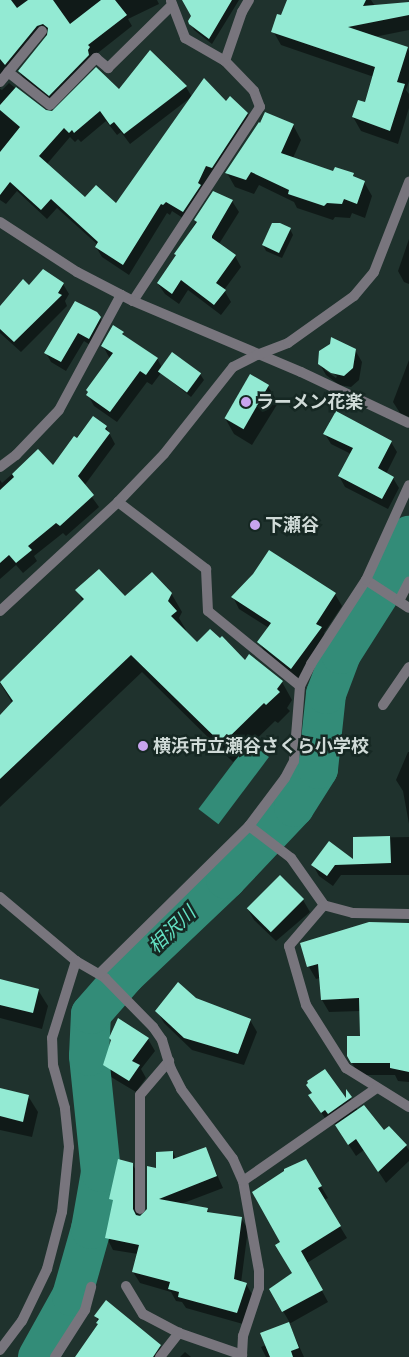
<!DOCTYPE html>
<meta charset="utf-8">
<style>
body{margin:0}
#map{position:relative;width:409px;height:1357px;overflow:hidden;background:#1f322d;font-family:Jost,"Noto Sans JP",sans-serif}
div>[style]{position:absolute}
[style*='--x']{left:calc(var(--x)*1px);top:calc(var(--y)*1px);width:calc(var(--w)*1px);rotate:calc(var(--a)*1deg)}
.water>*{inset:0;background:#338c78;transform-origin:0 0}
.shadow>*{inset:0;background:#0007}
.river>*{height:40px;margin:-20px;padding:0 20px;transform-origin:20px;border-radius:20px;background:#338c78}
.building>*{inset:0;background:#93ead3;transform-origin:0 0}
.service>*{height:10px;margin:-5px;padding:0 5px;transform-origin:5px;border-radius:5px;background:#78757d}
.minor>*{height:10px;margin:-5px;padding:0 5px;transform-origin:5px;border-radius:5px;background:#78757d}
.tertiary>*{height:10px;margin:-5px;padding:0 5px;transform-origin:5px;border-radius:5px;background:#78757d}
.dots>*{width:14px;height:14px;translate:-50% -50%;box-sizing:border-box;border:2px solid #162823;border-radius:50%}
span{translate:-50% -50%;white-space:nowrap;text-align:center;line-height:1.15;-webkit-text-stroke:5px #162823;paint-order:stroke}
.poi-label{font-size:18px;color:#d0dbd8;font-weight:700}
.left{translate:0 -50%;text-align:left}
.water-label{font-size:19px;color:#63e1c3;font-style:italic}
</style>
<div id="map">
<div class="water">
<div style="left:249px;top:742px;width:25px;height:84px;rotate:37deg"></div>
</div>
<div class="shadow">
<div style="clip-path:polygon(0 0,157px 0,159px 4px,128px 19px,132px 26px,94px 56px,56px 105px,25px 81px,19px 71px,50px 34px,42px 37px,0 88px)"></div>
<div style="clip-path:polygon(184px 0,239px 0,212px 44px,194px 30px,189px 21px,193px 16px)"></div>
<div style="clip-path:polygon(329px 0,371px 0,375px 6px,409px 3px,409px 30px,374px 37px,407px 48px,409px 51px,409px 81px,406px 90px,409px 94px,409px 108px,398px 144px,361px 131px,353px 117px,366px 104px,374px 77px,281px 45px,273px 31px,282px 17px)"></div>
<div style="clip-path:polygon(evenodd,150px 52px,186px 87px,192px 97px,226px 102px,247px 113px,253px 124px,189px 222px,172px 211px,170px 215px,167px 213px,129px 275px,102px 257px,96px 247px,98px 245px,57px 208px,47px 219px,17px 191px,6px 204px,0 200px,0 89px,2px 90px,9px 83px,45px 112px,52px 113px,119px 91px,150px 52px,190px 98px,116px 204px,85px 199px,47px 164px,70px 137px,75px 142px,78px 139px,81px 142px,106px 121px,117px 135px,121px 132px,130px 144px,190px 98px)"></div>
<div style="clip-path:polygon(293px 125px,301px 140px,293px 158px,334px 172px,353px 174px,355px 178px,364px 182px,372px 196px,365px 218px,352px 213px,350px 218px,335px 217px,333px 220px,297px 208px,294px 202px,259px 185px,254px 194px,235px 187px,227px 173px)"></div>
<div style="clip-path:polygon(214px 192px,232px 201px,239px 212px,219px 244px,235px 256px,241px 267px,224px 290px,231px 302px,221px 315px,188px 290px,179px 304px,165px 294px,158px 284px)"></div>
<div style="clip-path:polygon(290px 229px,293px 235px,282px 258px,266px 251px,263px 245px)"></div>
<div style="clip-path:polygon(409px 239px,409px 284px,404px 282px,398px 271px)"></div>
<div style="clip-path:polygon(63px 284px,69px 294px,65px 301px,67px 306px,21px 352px,0 333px,0 308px,30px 286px)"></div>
<div style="clip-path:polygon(100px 318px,106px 327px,95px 348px,84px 341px,66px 371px,51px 362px,46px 353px)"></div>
<div style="clip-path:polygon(123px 333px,125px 338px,157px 358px,162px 368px,173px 354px,200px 374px,204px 380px,191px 397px,161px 373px,152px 385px,147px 382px,117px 422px,94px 406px,88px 395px,110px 359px,103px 346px)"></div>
<div style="clip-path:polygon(evenodd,355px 350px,362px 362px,359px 380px,351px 387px,339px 385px,326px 375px,319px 363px,355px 350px,325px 367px,337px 376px,336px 378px,325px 370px,325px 367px)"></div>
<div style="clip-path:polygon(409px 360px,409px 417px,400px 413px,393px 402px)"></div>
<div style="clip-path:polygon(268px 386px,278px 403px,252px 445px,234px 434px,225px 418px)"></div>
<div style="clip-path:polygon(93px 417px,106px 427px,115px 444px,84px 486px,99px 507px,66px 536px,63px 533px,34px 556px,37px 561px,23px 573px,16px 565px,0 579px,0 480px,2px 483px,38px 451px,53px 467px)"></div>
<div style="clip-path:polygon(325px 434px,391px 442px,397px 452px,386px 474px,393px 478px,399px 488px,388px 509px,345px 487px,339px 476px,351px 454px,331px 444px)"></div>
<div style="clip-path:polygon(77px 590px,124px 598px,171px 593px,182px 612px,179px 618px,186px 630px,185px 632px,197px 644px,245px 662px,282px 682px,292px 700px,287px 708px,290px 711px,278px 723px,275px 721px,233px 762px,142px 672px,0 807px,0 717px,13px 704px,0 683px,83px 602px)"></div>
<div style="clip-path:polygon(335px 594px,342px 606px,324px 633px,328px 640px,298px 680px,266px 654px,259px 642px,269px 628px,239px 609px,233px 597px)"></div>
<div style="clip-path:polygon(408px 752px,409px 752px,409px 824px,403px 791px,396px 780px)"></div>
<div style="clip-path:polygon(409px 837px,409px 875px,341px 875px,333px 886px,319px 876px,313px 865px,355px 861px,354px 838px)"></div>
<div style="clip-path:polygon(280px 877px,303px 900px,310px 912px,276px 941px,254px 920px,247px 908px)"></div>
<div style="clip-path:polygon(409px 924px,409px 1082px,398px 1081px,395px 1075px,359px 1075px,348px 1056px,362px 1037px,360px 1011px,329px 1012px,322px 1000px,320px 978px,316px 979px,309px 967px,302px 944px)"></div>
<div style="clip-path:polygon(0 981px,38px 990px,48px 1006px,42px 1029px,0 1018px)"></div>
<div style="clip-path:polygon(195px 999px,250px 1020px,257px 1032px,244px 1065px,192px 1050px,164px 1023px,157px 1011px)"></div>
<div style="clip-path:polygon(148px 1039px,155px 1051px,141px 1069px,146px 1078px,136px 1092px,111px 1077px,104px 1065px)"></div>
<div style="clip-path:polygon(324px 1071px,347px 1101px,347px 1093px,358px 1111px,384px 1132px,406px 1146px,409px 1150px,409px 1161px,386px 1183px,364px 1150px,356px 1156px,333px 1121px,329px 1124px,310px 1096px,313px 1094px,308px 1085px)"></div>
<div style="clip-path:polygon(0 1089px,28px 1096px,38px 1112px,32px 1137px,0 1130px)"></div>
<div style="clip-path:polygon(205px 1148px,223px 1188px,181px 1204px,207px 1209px,210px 1214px,241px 1218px,248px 1229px,241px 1283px,246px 1284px,253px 1296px,243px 1324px,186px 1308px,182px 1302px,176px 1301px,171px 1292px,140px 1283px,133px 1272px,138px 1254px,113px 1250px,107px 1238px,113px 1205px,110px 1199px,132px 1164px,139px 1175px,139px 1217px,141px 1217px,148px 1210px,157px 1169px,173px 1152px,176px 1159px)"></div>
<div style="clip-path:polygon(306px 1161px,328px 1198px,324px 1200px,347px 1238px,307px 1263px,328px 1302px,289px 1324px,304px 1357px,266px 1357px,261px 1347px,266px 1345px,262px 1334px,290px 1323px,270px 1289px,294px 1273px,282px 1242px)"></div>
<div style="clip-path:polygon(96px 1316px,160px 1346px,165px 1354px,162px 1357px,75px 1357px,99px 1325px)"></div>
<div style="clip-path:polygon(185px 1352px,191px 1357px,180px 1357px)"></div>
</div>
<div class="river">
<div style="--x:38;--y:1357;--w:70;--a:-60.9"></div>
<div style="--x:72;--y:1296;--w:70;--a:-74.2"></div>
<div style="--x:91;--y:1229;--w:58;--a:-80"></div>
<div style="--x:101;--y:1172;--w:117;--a:-95.9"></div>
<div style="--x:89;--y:1056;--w:42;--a:-87.3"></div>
<div style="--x:91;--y:1014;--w:52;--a:-48.9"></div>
<div style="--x:125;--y:975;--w:139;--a:-43.5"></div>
<div style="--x:226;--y:879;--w:99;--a:-46.6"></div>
<div style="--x:294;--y:807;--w:45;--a:-57.7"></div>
<div style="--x:318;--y:769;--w:75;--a:-83.9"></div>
<div style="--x:326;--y:694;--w:43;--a:-69.4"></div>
<div style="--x:341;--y:654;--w:95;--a:-57.5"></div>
<div style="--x:392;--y:574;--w:42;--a:-65.9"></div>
</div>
<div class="building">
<div style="clip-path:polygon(0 0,11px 0,17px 8px,28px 0,53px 0,70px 24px,101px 0,115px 0,127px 15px,88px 45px,90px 47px,88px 50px,89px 55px,49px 96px,18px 71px,47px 35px,48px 28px,43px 24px,37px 26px,5px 65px,0 59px)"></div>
<div style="clip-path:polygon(182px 0,232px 0,209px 39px,189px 24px,188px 21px,191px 16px)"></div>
<div style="clip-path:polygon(287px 0,366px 0,363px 6px,409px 2px,409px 15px,348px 27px,408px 47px,397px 82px,405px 84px,390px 131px,352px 117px,358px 100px,365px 102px,375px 67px,271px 32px,277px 14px,281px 15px)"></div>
<div style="clip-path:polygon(150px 50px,187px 86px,124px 134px,114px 122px,110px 125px,100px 111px,74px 133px,72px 130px,69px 133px,64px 128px,39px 156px,85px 197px,96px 185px,116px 203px,204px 78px,226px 101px,230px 96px,248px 113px,212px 168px,206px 166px,198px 183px,201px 185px,183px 212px,166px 202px,163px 205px,161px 204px,123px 265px,95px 247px,98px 242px,51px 199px,41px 210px,10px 182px,0 195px,0 152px,20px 127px,0 110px,0 105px,16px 87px,46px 110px,52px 111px,96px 67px,119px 89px)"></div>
<div style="clip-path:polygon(265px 112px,294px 124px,281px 153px,333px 171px,335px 167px,354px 173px,353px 176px,365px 181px,357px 204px,344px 199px,342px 204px,327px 203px,324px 206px,288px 194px,289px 190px,251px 172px,246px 180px,225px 173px,259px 122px,260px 123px)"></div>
<div style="clip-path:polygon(213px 191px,233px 200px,212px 236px,212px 238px,236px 255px,216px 283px,226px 290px,214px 305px,181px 280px,172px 294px,157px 283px,176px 255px,174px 254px,197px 222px,194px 220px)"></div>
<div style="clip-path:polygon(272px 223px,280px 223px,291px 228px,279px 253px,262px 245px)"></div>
<div style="clip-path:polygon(43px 269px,64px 283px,58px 293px,62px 295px,14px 342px,0 329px,0 306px,23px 279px,29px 285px)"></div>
<div style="clip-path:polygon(75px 301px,97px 312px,101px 317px,89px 339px,78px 333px,61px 362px,44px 353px)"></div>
<div style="clip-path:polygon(113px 325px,124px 332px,122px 334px,158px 358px,146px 375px,140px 371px,110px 412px,86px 395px,88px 392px,86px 390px,113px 353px,101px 346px)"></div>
<div style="clip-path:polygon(331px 337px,356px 349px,353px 368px,344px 376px,331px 373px,318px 364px,319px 351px,330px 344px)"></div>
<div style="left:172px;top:352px;width:36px;height:24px;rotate:36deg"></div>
<div style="left:250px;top:374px;width:22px;height:51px;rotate:30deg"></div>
<div style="clip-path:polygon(336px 411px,392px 441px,378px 468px,394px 477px,382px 499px,338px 476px,353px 448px,323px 434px)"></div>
<div style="clip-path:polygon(93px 416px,107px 426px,105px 429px,110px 433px,78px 476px,94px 495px,60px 526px,56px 523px,28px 546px,32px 550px,16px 563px,9px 555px,0 563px,0 490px,14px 477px,12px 474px,38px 449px,53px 465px,74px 436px,77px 438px)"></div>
<div style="clip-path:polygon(269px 550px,336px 593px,316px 624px,322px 627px,291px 669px,257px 642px,271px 623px,231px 597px,253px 574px)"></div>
<div style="clip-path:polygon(99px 569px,125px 596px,152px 572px,172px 593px,168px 601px,177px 611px,171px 616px,197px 642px,210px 629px,220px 638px,222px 636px,245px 660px,249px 654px,283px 681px,277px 689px,280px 692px,266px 705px,264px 703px,222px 744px,131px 655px,0 779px,0 715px,13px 701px,0 682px,84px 599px,75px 590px)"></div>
<div style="clip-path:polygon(390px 836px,391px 863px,335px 865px,327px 876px,311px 865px,329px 841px,353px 859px,353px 837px)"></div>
<div style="left:280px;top:875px;width:34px;height:47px;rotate:45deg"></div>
<div style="clip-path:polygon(369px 922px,409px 923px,409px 1072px,390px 1068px,390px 1063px,351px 1063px,347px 1056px,347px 1036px,360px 1036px,359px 998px,321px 1000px,318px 964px,307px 967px,300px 943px)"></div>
<div style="clip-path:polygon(0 979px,39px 989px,33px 1013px,0 1005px)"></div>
<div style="clip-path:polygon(178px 982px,196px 998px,251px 1019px,238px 1054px,184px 1038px,155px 1011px)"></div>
<div style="clip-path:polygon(118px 1018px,149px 1038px,132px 1061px,140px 1065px,129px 1081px,103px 1065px,111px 1040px,109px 1038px)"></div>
<div style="clip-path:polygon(325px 1069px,346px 1098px,346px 1089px,352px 1097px,328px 1114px,325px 1110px,321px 1113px,308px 1095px,312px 1093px,306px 1085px,308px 1083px,307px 1081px)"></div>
<div style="clip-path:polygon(0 1088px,29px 1095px,23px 1122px,0 1116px)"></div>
<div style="clip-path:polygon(364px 1105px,384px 1130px,389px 1126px,407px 1145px,378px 1172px,356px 1139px,348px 1145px,335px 1125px)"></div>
<div style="clip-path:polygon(206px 1147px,217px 1176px,159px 1199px,208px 1208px,207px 1212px,242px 1217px,234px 1279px,247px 1283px,237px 1313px,178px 1297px,179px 1292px,168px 1289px,170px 1282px,132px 1272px,139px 1245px,105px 1238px,113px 1200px,109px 1199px,118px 1159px,133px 1163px,133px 1209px,136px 1215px,140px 1216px,147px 1209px,147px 1166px,156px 1168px,156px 1152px,173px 1151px,173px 1159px)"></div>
<div style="clip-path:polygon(306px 1159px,322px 1186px,318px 1188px,341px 1226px,301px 1251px,323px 1290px,282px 1312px,269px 1289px,292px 1273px,275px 1245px,280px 1242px,252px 1192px,284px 1171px,284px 1169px)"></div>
<div style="clip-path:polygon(106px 1300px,161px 1345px,153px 1357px,75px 1357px,98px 1324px,96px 1323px,99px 1319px,94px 1316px)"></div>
<div style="clip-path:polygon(289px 1322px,299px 1348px,291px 1351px,293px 1357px,270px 1357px,260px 1333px)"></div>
</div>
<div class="service">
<div style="--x:171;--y:1;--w:40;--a:69"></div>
<div style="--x:185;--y:38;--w:46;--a:29.9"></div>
<div style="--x:8;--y:72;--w:53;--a:38.2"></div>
<div style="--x:50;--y:105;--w:66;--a:-45.6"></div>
<div style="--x:96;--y:58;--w:16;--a:40"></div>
<div style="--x:108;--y:68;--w:90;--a:-44.5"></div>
<div style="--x:140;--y:1209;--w:114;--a:-90"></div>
<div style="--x:140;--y:1095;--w:45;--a:-49.5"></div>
<div style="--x:126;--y:1286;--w:33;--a:59"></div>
<div style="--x:143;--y:1314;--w:41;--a:27.8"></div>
<div style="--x:179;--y:1333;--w:67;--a:19.2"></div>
<div style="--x:160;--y:1357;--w:31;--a:-52"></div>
</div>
<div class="minor">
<div style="--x:0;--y:82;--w:66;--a:-50.5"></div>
<div style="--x:133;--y:301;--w:232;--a:-56.8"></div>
<div style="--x:260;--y:107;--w:17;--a:-111"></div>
<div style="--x:254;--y:91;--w:42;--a:-134"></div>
<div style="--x:225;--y:61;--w:52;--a:-70.9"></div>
<div style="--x:242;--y:12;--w:14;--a:-60"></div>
<div style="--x:0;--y:467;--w:20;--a:-37"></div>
<div style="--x:16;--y:455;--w:62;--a:-46.3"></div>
<div style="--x:59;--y:410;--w:131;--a:-61.7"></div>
<div style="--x:118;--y:502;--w:111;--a:37.3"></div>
<div style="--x:206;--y:569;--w:42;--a:87.3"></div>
<div style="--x:208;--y:611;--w:119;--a:39.2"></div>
<div style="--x:366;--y:580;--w:51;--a:33.1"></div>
<div style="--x:399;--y:601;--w:22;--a:-63"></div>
<div style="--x:383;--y:705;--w:46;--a:-55.6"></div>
<div style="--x:249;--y:826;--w:53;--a:37.3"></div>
<div style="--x:291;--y:858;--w:57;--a:54.9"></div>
<div style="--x:0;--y:897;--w:99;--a:40.1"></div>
<div style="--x:76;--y:961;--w:34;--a:30"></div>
<div style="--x:105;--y:978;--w:69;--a:45.6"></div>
<div style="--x:153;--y:1027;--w:16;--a:55"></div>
<div style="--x:162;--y:1040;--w:30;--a:73"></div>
<div style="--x:171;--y:1069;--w:22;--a:63"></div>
<div style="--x:181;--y:1089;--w:87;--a:53.4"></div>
<div style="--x:233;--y:1159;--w:24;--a:66"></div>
<div style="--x:243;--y:1181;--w:91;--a:79.9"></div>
<div style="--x:259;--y:1271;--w:17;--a:90"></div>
<div style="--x:259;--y:1288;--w:51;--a:108.4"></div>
<div style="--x:243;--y:1336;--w:21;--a:93"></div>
<div style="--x:409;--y:914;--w:56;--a:-179"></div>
<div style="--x:353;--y:913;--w:30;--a:-165"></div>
<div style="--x:324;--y:905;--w:54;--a:130.5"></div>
<div style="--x:289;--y:946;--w:61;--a:73.9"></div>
<div style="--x:306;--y:1005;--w:75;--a:57.6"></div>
<div style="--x:346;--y:1068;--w:74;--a:31.8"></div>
<div style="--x:99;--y:974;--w:211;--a:-44.6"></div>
<div style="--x:249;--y:826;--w:60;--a:-53.1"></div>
<div style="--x:285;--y:778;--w:19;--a:-62"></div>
<div style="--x:294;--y:761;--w:75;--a:-85.4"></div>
<div style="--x:300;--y:686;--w:25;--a:-63"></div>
<div style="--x:311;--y:664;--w:100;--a:-56.8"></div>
<div style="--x:366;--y:580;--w:104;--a:-65.6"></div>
<div style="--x:243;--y:1181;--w:163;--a:-34.8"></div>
<div style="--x:0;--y:1350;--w:36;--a:-53"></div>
<div style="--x:22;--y:1321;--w:58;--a:-64.3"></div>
<div style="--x:47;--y:1269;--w:59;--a:-75.3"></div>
<div style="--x:62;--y:1212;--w:65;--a:-83.9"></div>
<div style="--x:69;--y:1147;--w:39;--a:-96"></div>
<div style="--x:65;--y:1108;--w:45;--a:-105.6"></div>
<div style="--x:53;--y:1065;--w:27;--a:-92"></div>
<div style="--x:52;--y:1038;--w:81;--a:-72.7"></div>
<div style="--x:55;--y:1357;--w:56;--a:-57.4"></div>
<div style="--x:85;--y:1310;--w:24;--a:-75"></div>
</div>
<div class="tertiary">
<div style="--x:0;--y:222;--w:92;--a:33"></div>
<div style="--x:77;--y:272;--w:63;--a:27.4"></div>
<div style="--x:133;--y:301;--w:182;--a:22.9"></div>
<div style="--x:301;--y:372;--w:119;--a:25.3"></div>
<div style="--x:0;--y:611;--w:161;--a:-42.7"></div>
<div style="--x:118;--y:502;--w:66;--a:-46.2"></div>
<div style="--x:164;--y:454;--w:111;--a:-51.6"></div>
<div style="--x:233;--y:367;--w:27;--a:-27"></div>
<div style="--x:257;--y:355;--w:33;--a:-21"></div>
<div style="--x:288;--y:343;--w:81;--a:-35.5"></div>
<div style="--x:354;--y:296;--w:31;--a:-50"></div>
<div style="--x:374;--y:272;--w:97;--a:-68.7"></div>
</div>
<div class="dots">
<div style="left:246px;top:402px;background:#c8a5ee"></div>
<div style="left:255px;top:525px;background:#c8a5ee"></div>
<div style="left:143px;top:746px;background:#c8a5ee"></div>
</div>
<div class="poi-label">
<span class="left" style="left:256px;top:402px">ラーメン花楽</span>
<span class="left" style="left:265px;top:525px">下瀬谷</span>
<span class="left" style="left:153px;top:746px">横浜市立瀬谷さくら小学校</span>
</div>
<div class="water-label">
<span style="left:172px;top:930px;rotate:-44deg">相沢川</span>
</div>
</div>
